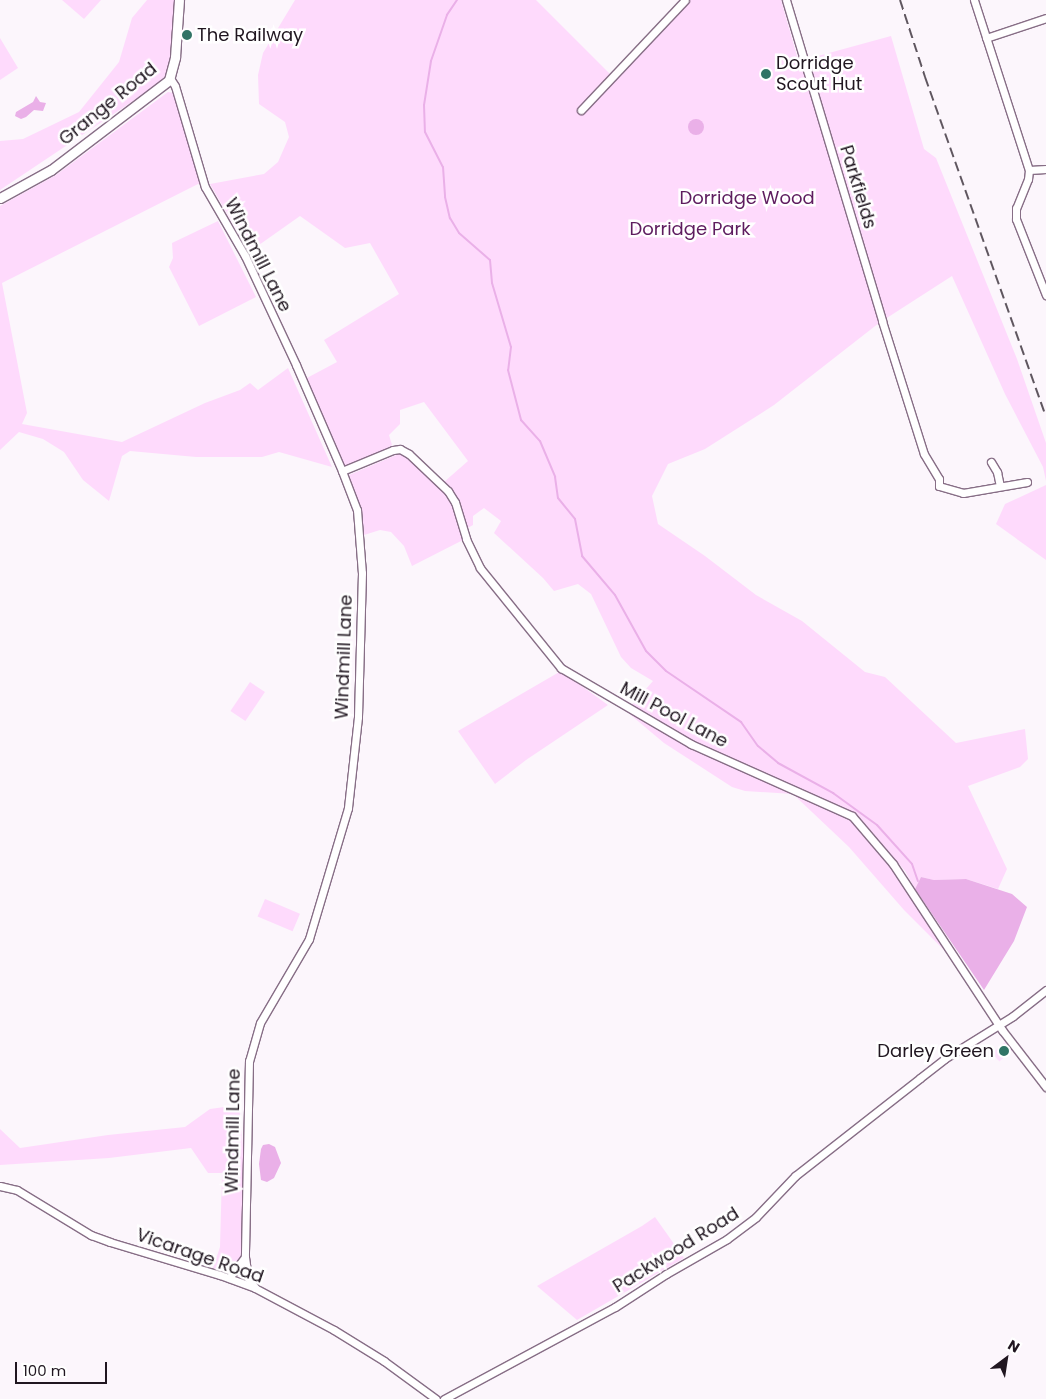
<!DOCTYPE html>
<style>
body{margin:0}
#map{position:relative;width:1046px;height:1399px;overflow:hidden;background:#fcf6fc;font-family:Poppins,sans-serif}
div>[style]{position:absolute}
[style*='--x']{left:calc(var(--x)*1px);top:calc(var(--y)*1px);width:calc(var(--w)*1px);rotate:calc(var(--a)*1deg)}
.built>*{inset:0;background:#fee2fd;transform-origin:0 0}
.green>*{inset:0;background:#fedafc;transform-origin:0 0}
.water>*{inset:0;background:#eab0e8}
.round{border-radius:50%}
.stream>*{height:2px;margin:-1px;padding:0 1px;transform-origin:1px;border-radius:1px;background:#eab0e8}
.roads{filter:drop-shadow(1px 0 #876e86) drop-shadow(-1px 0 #876e86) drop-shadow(0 1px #876e86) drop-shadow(0 -1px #876e86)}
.minor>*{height:7px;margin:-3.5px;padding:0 3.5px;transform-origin:3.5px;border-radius:3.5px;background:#fff}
.major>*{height:9px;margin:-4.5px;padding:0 4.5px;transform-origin:4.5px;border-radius:4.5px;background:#fff}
.rail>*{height:2px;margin-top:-1px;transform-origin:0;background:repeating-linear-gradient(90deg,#5f565f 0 10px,transparent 0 15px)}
.dots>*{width:14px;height:14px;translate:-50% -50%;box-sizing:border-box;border:2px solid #fff;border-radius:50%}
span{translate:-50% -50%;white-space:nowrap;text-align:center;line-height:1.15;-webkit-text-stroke:5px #fff;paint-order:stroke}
.poi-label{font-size:18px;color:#201620}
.left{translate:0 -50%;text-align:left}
.right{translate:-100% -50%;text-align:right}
.street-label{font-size:18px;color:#201620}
.park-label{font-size:18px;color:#5e1c5f}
.north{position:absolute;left:981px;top:1334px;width:50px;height:50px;-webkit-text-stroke:4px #fff;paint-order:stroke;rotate:31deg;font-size:14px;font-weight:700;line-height:20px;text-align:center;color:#201620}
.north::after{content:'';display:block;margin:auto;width:18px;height:22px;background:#201620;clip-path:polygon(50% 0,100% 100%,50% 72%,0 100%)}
.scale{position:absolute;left:15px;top:1362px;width:92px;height:22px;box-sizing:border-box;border:2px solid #201620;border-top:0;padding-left:6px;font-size:15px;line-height:18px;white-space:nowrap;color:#201620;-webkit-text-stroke:4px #fff;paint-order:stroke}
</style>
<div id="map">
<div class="built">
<div style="left:1005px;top:1042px;width:11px;height:17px;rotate:49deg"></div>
</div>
<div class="green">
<div style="clip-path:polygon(62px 0,101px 0,84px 19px)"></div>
<div style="clip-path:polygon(147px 0,175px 0,171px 55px,167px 74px,154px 87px,0 190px,0 141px,23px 139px,79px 112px,119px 62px,132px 18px)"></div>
<div style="clip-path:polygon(295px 0,536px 0,615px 79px,687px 0,781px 0,799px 63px,807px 59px,891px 36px,924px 149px,936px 158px,1017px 359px,1046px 443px,1046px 481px,1043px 467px,1005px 394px,952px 276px,879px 323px,774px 405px,705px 449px,668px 464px,652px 496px,658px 524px,705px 556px,756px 595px,802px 621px,865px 672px,885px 677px,956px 743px,1025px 729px,1028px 759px,1020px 767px,968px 786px,1007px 869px,998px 889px,966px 879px,934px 880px,921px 877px,915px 889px,905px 871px,858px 816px,692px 743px,630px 707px,653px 681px,631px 668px,621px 657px,591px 594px,578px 584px,554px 591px,543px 578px,494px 533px,501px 521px,484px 508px,473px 516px,473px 525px,466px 529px,444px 482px,468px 461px,424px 402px,400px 410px,400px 424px,389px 435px,392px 445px,381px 452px,345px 466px,305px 379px,337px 362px,324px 340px,399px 294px,370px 243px,345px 248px,300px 216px,249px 252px,210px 184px,264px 174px,278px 162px,289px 137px,285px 122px,259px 104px,258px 75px,263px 53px)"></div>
<div style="clip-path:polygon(0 38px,18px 68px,0 80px)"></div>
<div style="clip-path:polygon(168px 92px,173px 93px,200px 183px,2px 283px,27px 413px,22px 424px,122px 442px,205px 403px,240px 390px,250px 383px,258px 390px,288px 368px,332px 467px,279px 452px,262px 457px,196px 457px,130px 451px,122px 456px,109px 501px,83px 480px,64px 452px,43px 439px,19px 432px,0 450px,0 206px,56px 175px)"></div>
<div style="clip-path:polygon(218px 221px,256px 297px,199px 326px,169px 267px,173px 258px,172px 243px)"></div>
<div style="clip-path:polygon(401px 453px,409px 457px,453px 502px,463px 540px,412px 566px,404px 546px,391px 532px,380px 530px,364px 535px,362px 511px,349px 475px)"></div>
<div style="clip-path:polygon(1046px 485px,1046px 560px,996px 524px,1005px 504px)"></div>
<div style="clip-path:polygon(561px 671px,608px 705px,526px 760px,495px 784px,458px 731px)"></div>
<div style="left:250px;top:682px;width:18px;height:35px;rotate:34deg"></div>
<div style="clip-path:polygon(626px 711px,688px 747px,793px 794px,745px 791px,732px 787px,664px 743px)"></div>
<div style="clip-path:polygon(794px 795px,850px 818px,889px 864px,944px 950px,904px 910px,849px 847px)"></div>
<div style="left:265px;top:899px;width:38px;height:19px;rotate:23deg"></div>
<div style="clip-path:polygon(239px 1105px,244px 1158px,242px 1243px,240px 1259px,230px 1273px,213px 1268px,220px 1247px,222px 1173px,208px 1173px,191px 1148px,109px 1158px,0 1165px,0 1129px,20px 1148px,108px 1135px,185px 1127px,210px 1109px)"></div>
<div style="clip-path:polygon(655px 1217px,684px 1258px,577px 1320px,537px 1286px,642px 1226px)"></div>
</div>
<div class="water">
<div style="clip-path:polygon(36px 96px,40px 102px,46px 103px,43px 111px,34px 110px,26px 117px,21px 119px,15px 116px,16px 112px,33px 102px)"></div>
<div class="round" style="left:688px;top:119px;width:16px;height:16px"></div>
<div style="clip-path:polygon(921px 877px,934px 880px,966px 879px,1012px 894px,1027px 907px,1014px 941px,984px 990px,915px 889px)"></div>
<div style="clip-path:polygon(269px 1144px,275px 1147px,281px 1163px,274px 1178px,267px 1182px,261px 1180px,259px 1164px,261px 1149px,263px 1145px)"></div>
</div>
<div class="stream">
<div style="--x:457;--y:0;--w:18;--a:124"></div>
<div style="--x:447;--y:15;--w:49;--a:109.2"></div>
<div style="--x:431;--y:61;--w:45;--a:99"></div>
<div style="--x:424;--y:105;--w:27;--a:88"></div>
<div style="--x:425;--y:132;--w:39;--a:63"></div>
<div style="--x:443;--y:167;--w:30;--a:86"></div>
<div style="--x:445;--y:197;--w:22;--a:77"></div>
<div style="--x:450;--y:218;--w:17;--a:59"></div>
<div style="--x:459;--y:233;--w:41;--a:41.1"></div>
<div style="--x:490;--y:260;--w:23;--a:85"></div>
<div style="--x:492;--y:283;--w:67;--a:73.5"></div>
<div style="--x:511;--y:347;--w:23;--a:97"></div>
<div style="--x:508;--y:370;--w:52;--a:75.4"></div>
<div style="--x:521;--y:420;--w:28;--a:48"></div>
<div style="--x:540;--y:441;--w:39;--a:67"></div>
<div style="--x:555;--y:477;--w:21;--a:82"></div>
<div style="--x:558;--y:498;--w:27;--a:51"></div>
<div style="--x:575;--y:519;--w:38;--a:79"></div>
<div style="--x:582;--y:556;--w:51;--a:49.8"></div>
<div style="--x:615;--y:595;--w:64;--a:61"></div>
<div style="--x:646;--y:651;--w:28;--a:45"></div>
<div style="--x:666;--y:671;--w:91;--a:34.2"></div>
<div style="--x:741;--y:722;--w:29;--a:55"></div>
<div style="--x:758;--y:746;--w:26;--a:40"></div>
<div style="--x:778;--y:763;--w:63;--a:28.6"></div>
<div style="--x:833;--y:793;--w:54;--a:36"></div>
<div style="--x:877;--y:825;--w:52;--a:48.1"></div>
<div style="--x:912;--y:864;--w:18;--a:71"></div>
</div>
<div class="roads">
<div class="minor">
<div style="--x:786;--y:0;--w:335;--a:73.3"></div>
<div style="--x:882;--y:321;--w:139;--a:72.5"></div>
<div style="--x:924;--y:454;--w:29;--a:59"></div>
<div style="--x:939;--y:479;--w:7;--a:90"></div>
<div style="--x:939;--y:486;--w:25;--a:16"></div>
<div style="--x:963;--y:493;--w:65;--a:-9.8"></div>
<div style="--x:974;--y:0;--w:179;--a:72.1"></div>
<div style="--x:1029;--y:170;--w:9;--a:96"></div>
<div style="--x:1028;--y:179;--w:31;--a:112"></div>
<div style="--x:1016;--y:208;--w:11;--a:90"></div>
<div style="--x:1016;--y:219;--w:82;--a:68.5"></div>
<div style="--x:986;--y:38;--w:63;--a:-18.4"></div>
<div style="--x:170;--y:78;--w:9;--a:58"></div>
<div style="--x:175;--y:86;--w:105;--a:73.5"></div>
<div style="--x:205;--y:187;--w:80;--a:59.9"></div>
<div style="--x:245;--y:256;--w:120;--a:64.9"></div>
<div style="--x:296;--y:365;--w:116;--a:66.5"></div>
<div style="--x:342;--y:471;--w:42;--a:69"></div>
<div style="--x:357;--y:510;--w:63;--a:85.5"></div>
<div style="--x:362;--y:573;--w:144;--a:91.6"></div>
<div style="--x:358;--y:717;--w:92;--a:96.3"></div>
<div style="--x:348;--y:808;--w:137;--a:106.6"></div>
<div style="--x:309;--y:939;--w:97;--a:120.3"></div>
<div style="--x:260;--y:1023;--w:40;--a:106"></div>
<div style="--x:249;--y:1061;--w:196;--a:91.2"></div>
<div style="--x:245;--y:1257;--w:21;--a:82"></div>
<div style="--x:248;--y:1278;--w:12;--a:55"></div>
<div style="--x:581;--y:110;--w:151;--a:-46.6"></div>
<div style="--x:1029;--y:170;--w:17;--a:-3"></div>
<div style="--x:991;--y:462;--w:12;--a:59"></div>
<div style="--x:997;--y:472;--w:14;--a:78"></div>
<div style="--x:342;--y:471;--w:55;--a:-22.4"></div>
<div style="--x:393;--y:450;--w:7;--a:-8"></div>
<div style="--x:400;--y:449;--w:10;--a:29"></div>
<div style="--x:409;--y:454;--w:54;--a:43.5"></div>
<div style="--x:448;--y:491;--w:13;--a:58"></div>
<div style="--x:455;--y:502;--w:39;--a:73"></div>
<div style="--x:466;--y:539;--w:32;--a:64"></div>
<div style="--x:480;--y:568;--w:129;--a:51"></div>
<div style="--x:561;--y:668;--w:151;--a:30.3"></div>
<div style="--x:691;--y:744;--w:176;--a:24.1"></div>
<div style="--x:852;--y:816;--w:63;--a:49.5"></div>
<div style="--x:893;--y:864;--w:199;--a:56.7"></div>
<div style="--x:1002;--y:1030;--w:72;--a:52.3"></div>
<div style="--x:0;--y:1186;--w:17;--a:13"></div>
<div style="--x:17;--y:1190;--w:87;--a:31.3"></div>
<div style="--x:91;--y:1235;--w:20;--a:20"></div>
<div style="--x:110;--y:1242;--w:115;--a:16.7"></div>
<div style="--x:220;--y:1275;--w:37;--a:20"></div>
<div style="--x:255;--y:1288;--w:89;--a:28"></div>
<div style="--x:334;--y:1330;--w:59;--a:31.8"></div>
<div style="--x:384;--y:1361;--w:64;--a:36.2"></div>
<div style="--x:229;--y:1278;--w:26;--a:-53"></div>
<div style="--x:444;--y:1399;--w:194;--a:-28.3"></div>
<div style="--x:615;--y:1307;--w:61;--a:-32.9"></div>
<div style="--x:666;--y:1274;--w:70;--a:-29.8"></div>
<div style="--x:727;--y:1239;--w:36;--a:-37"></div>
<div style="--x:756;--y:1217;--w:57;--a:-46.4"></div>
<div style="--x:795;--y:1176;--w:159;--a:-38.1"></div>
<div style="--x:920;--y:1078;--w:31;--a:-38"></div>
<div style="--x:944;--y:1059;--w:81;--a:-31.9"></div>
<div style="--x:1013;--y:1016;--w:42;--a:-38.2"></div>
</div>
<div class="major">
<div style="--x:0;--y:198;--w:58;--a:-28.8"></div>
<div style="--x:51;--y:170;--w:148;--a:-37.3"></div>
<div style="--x:169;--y:80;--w:24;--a:-75"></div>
<div style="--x:175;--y:57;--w:57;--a:-86"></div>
</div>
</div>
<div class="rail">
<div style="--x:900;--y:0;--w:81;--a:72"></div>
<div style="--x:925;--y:77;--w:360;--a:70.4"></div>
</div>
<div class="dots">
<div style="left:187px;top:35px;background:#317466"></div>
<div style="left:766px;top:74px;background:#317466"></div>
<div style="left:1004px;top:1051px;background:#317466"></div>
</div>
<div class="poi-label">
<span class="left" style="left:197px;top:35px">The Railway</span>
<span class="left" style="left:776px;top:74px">Dorridge<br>Scout Hut</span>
<span class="right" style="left:994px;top:1051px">Darley Green</span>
</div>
<div class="street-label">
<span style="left:108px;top:104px;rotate:-39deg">Grange Road</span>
<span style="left:858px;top:187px;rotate:73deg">Parkfields</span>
<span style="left:258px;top:255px;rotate:63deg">Windmill Lane</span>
<span style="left:344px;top:657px;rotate:-88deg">Windmill Lane</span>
<span style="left:674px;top:715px;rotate:28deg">Mill Pool Lane</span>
<span style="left:233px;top:1131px;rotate:-89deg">Windmill Lane</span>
<span style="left:676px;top:1250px;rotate:-32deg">Packwood Road</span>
<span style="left:200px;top:1256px;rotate:19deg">Vicarage Road</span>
</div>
<div class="park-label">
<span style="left:747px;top:198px">Dorridge Wood</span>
<span style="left:690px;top:229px">Dorridge Park</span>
</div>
<div class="north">N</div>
<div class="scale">100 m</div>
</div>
